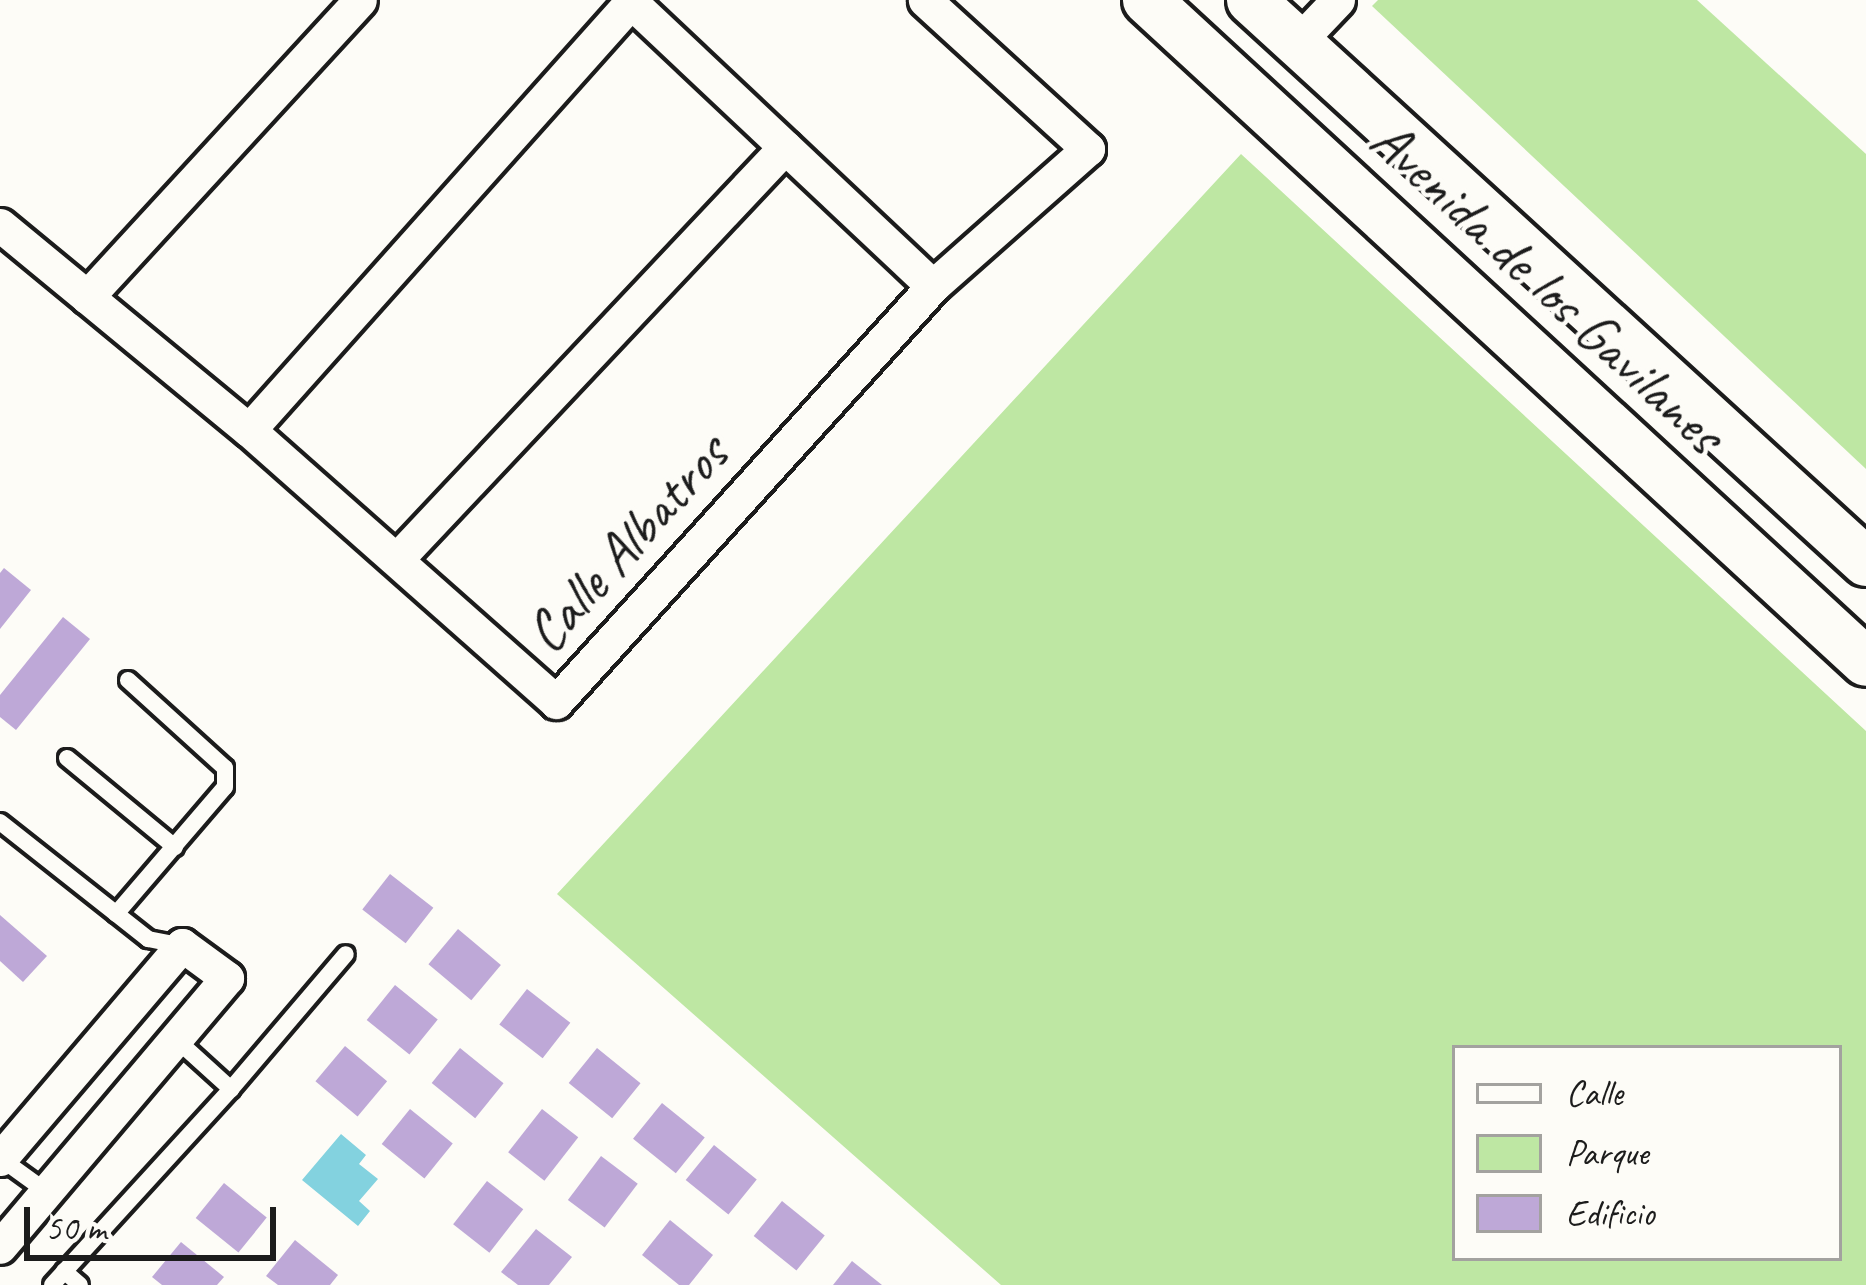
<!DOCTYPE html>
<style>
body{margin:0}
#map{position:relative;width:1866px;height:1285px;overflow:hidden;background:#fdfcf7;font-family:Caveat,sans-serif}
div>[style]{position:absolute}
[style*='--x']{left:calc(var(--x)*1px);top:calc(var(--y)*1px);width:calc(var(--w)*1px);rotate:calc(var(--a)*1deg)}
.green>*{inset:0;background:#bee7a3}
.water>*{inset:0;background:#83d2df}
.building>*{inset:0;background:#bea8d7;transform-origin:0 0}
.roads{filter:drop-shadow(3px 0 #1c1c1c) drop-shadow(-3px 0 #1c1c1c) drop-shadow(0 3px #1c1c1c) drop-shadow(0 -3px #1c1c1c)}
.service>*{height:16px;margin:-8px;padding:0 8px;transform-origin:8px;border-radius:8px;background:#fdfcf7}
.minor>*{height:33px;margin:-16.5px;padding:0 16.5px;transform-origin:16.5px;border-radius:16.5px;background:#fdfcf7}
.secondary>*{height:48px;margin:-24px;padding:0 24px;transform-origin:24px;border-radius:24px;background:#fdfcf7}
span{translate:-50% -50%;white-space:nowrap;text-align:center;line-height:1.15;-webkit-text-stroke:9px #fdfcf7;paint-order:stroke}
.street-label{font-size:57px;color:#1c1c1c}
.legend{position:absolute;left:1452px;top:1045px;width:390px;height:216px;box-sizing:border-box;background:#fdfcf7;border:3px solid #a3a29f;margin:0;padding:15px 21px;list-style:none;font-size:36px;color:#1c1c1c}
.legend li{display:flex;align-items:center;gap:24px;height:60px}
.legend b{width:60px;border:3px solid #a3a29f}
.scale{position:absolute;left:24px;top:1207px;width:252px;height:54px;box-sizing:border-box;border:6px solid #1c1c1c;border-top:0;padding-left:15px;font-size:36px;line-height:42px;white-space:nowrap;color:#1c1c1c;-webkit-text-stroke:9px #fdfcf7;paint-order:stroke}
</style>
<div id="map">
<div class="green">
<div style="clip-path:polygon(1378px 0,1697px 0,1866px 154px,1866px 469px,1372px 6px)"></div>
<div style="clip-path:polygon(evenodd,1241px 154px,1866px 731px,1866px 1285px,1001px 1285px,557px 894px,1241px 154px,1839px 1048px,1839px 1258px,1455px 1258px,1455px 1048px,1839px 1048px)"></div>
</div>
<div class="water">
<div style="clip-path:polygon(341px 1134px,366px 1155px,359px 1164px,378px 1179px,359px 1201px,370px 1211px,358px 1226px,302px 1180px)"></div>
</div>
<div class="building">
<div style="clip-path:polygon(4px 568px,31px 590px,0 629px,0 573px)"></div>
<div style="clip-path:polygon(63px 617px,90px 639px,16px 730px,0 717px,0 695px)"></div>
<div style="left:390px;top:874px;width:55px;height:45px;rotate:38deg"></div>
<div style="clip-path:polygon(0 915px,47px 956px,23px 982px,0 961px)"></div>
<div style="left:458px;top:929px;width:56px;height:46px;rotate:40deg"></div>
<div style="left:395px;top:985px;width:55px;height:45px;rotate:39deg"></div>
<div style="left:527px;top:989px;width:55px;height:45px;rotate:38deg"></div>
<div style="left:345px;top:1046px;width:55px;height:46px;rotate:40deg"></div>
<div style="left:460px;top:1048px;width:56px;height:45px;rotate:39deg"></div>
<div style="left:597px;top:1048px;width:56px;height:45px;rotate:39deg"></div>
<div style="left:662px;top:1103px;width:55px;height:46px;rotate:39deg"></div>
<div style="left:410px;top:1109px;width:55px;height:45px;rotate:39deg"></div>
<div style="left:542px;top:1109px;width:46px;height:55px;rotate:38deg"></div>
<div style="left:714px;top:1145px;width:55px;height:45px;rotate:39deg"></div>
<div style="left:601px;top:1156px;width:46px;height:55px;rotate:37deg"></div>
<div style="left:487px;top:1181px;width:46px;height:55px;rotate:38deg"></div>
<div style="left:224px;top:1183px;width:55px;height:45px;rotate:39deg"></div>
<div style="left:782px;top:1201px;width:55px;height:45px;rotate:39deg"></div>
<div style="clip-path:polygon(670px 1220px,713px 1255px,689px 1285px,679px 1285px,642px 1255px)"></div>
<div style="clip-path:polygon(536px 1229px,572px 1257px,549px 1285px,518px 1285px,501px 1272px)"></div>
<div style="clip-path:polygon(295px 1240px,338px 1275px,330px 1285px,278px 1285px,266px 1276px)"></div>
<div style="clip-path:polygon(181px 1242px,224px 1277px,217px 1285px,162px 1285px,152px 1277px)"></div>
<div style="clip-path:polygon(852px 1261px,882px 1285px,833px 1285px)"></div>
</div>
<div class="roads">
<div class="service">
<div style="--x:67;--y:758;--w:140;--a:39.5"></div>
<div style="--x:0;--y:822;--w:189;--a:38.3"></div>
<div style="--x:148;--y:939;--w:33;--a:11"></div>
<div style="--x:116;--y:914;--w:167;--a:-49.4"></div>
<div style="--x:225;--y:787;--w:19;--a:-90"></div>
<div style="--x:225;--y:768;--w:131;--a:-137.8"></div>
<div style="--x:178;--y:1041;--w:72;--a:42.2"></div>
<div style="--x:231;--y:1089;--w:177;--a:-49.6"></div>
<div style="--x:0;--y:1158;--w:58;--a:35.9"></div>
<div style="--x:64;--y:1271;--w:21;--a:41"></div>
<div style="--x:52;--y:1285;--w:265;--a:-47.6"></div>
</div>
<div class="minor">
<div style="--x:629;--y:0;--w:417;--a:43.3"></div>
<div style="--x:1298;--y:42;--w:58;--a:-46.4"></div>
<div style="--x:0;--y:225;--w:323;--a:39.5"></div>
<div style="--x:249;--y:430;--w:410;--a:41.5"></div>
<div style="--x:556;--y:702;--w:561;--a:-47.82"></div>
<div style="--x:933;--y:286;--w:207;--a:-41.5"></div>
<div style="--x:1088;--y:149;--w:221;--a:-137.6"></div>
<div style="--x:87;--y:297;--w:403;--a:-47.4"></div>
<div style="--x:249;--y:430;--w:574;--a:-48.25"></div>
<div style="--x:397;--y:559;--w:566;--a:-46.72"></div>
<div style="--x:0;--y:1159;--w:281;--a:-49.6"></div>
<div style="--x:182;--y:945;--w:56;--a:36.3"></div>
<div style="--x:227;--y:978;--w:352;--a:130.2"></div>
</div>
<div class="secondary">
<div style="--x:1147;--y:0;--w:977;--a:42.64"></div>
<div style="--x:1251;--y:0;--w:833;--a:42.42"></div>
</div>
</div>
<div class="street-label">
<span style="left:1547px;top:287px;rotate:43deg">Avenida de los Gavilanes</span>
<span style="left:627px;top:544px;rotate:-48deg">Calle Albatros</span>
</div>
<ul class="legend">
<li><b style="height:15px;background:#fdfcf7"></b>Calle</li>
<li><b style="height:33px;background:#bee7a3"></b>Parque</li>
<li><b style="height:33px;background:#bea8d7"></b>Edificio</li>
</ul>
<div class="scale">50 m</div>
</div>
